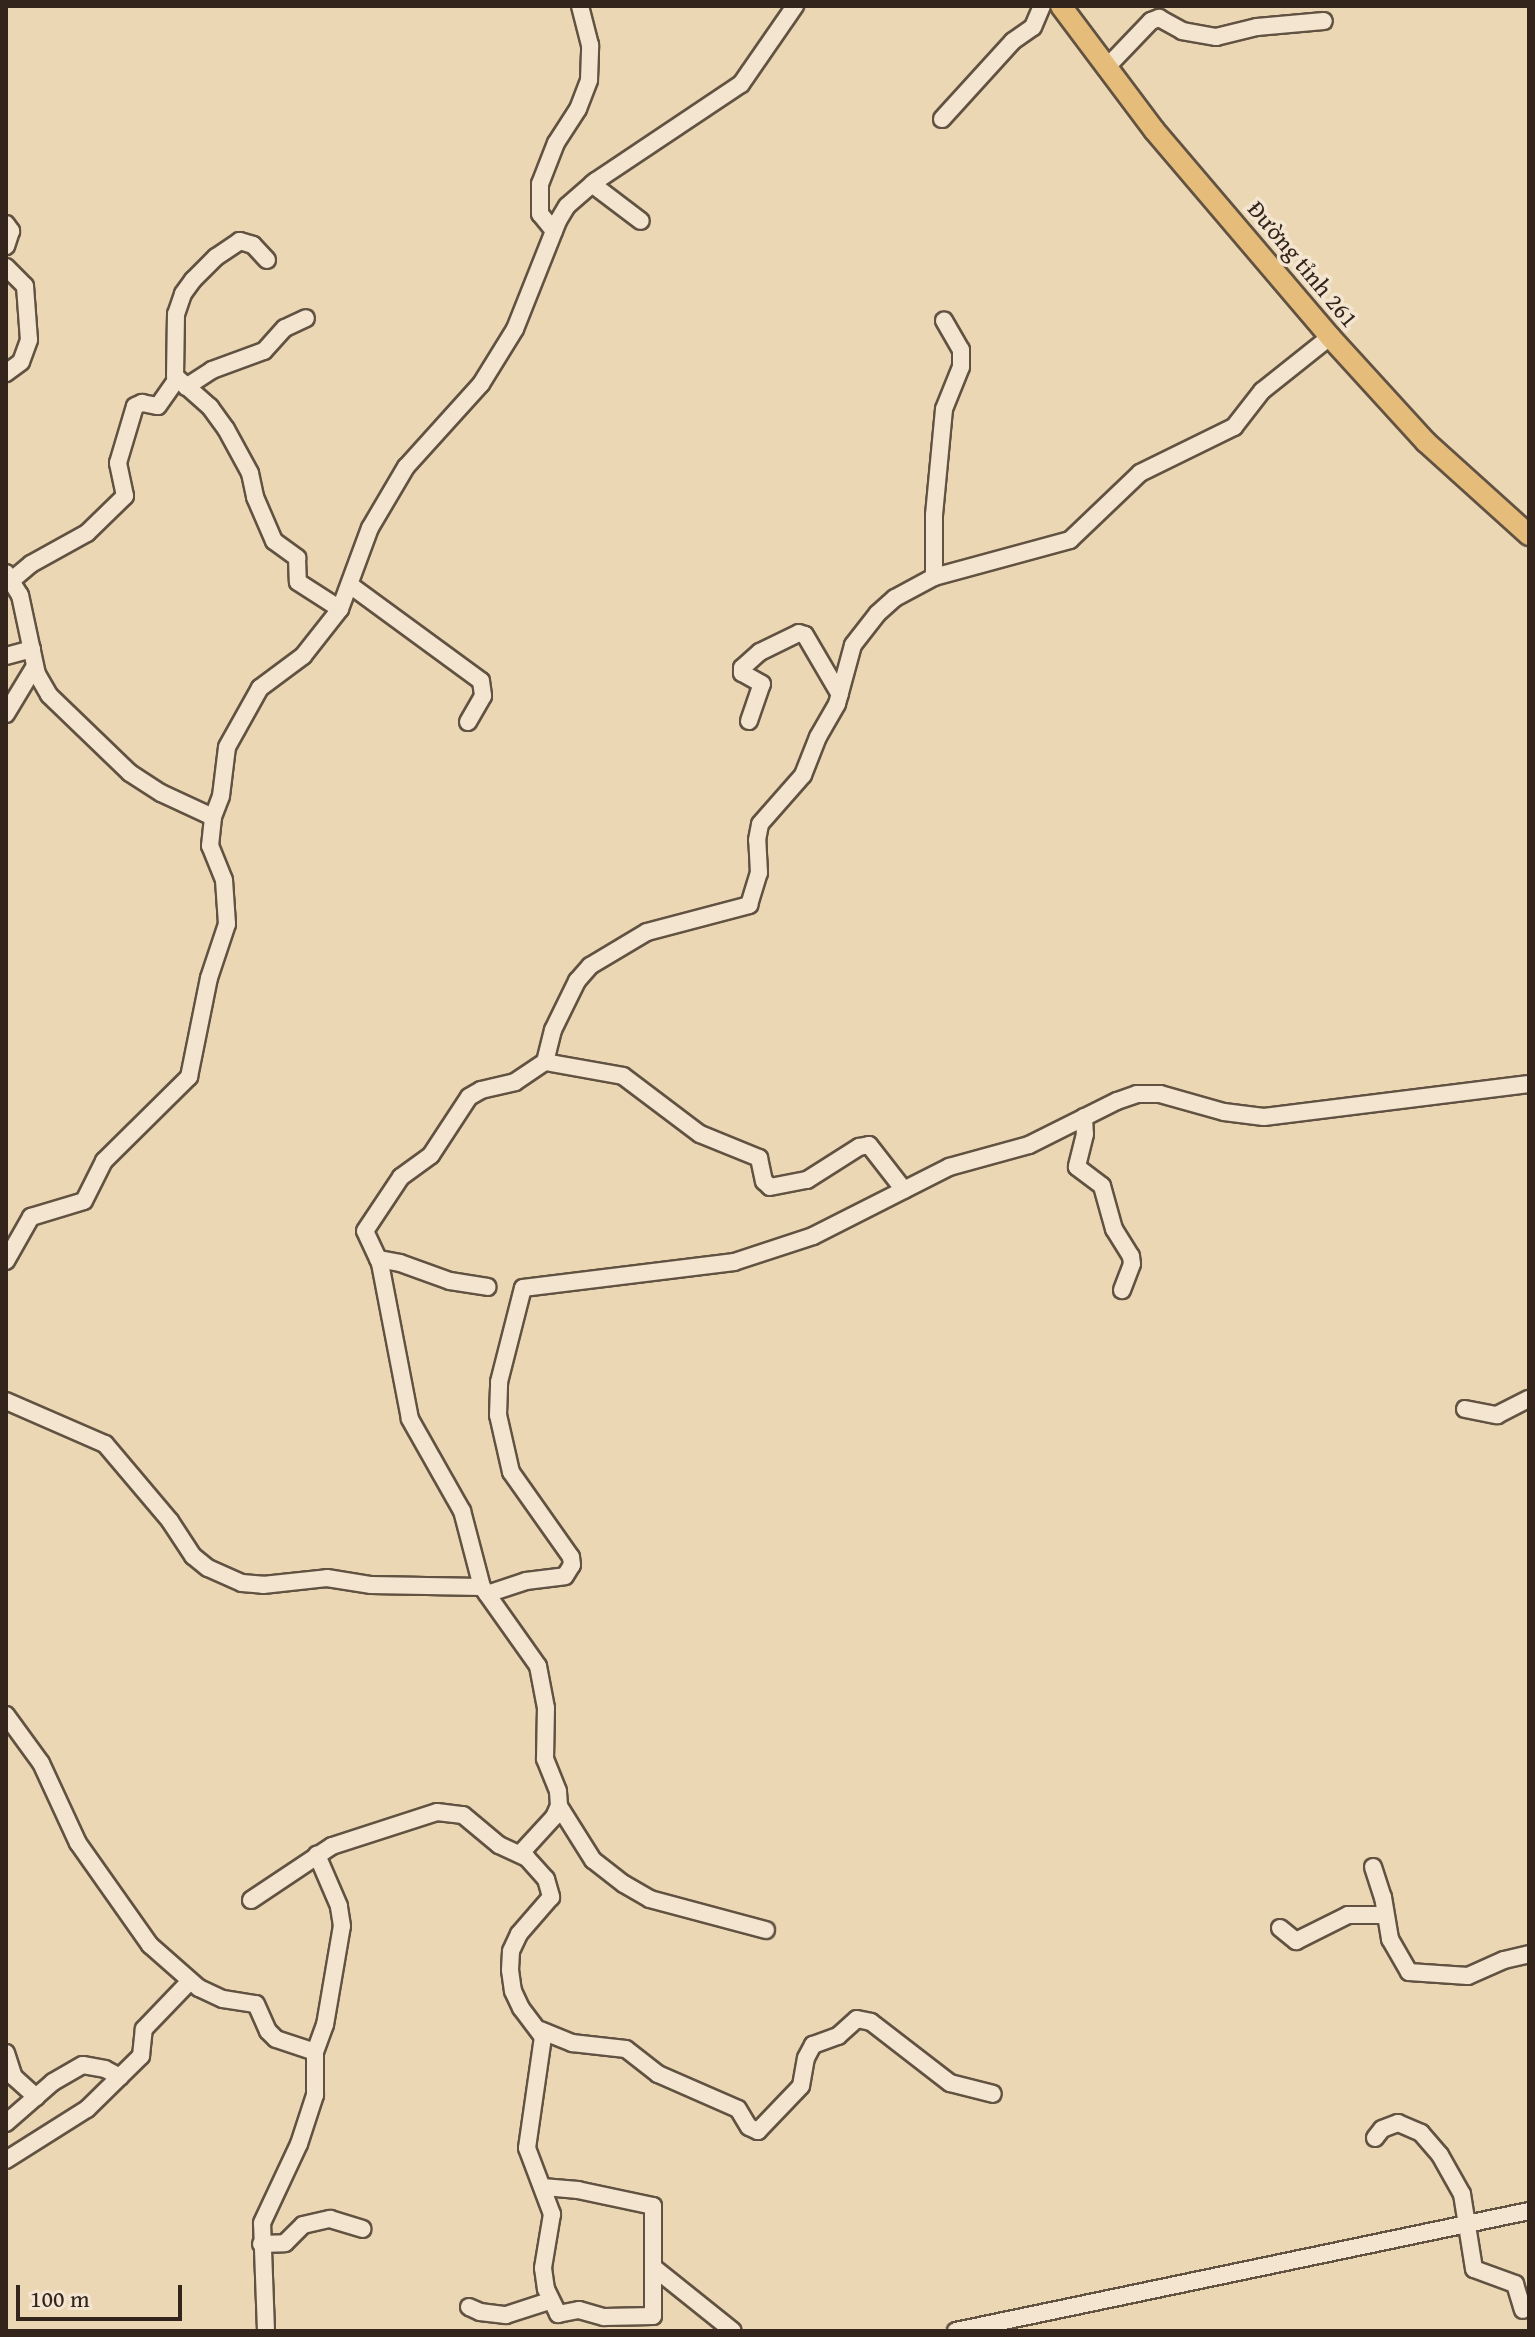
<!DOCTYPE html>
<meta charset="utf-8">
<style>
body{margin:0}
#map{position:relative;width:1535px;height:2337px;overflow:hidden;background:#ecd7b5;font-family:"Gentium Book Plus",serif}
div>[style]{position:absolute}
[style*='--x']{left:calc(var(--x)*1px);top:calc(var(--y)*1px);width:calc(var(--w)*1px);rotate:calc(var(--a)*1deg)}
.roads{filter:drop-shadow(2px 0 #615242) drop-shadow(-2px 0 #615242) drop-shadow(0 2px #615242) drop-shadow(0 -2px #615242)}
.minor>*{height:16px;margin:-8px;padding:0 8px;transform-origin:8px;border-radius:8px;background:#f3e5cf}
.major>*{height:20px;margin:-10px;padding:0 10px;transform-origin:10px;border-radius:10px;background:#e6bc7a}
span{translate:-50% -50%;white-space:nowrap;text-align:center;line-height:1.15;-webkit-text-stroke:7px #f3e5cf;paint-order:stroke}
.street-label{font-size:24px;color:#33251c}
.frame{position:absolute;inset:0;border:8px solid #33251c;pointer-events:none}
.scale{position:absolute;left:16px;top:2285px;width:166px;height:36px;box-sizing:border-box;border:4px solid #33251c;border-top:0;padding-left:10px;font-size:24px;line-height:28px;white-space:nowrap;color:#33251c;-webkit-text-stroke:6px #f3e5cf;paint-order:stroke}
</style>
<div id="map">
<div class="roads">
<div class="minor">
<div style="--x:1106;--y:68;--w:65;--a:-46.2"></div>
<div style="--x:1151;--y:21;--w:9;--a:-21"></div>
<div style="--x:1159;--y:18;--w:26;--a:29"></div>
<div style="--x:1182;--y:31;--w:35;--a:10"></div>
<div style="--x:1216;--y:37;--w:42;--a:-13.7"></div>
<div style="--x:1257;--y:27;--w:67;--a:-5.1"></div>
<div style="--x:942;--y:119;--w:105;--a:-47.7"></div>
<div style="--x:1013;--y:41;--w:24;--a:-35"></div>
<div style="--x:1033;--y:27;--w:23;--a:-67"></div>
<div style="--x:592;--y:184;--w:61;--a:37.1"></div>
<div style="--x:6;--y:224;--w:9;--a:54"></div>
<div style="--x:11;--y:231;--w:16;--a:108"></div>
<div style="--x:554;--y:231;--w:22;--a:-129"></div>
<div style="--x:540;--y:214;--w:30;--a:-90"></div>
<div style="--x:540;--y:184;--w:44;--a:-68.7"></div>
<div style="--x:556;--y:143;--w:40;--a:-57.1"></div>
<div style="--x:578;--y:109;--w:31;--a:-69"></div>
<div style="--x:589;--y:80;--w:35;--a:-88"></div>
<div style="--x:590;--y:45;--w:40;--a:-104.4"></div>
<div style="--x:267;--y:260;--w:21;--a:-133"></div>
<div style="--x:253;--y:245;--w:14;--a:-163"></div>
<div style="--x:240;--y:241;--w:29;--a:146"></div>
<div style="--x:216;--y:257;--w:33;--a:135"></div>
<div style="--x:193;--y:280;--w:17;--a:126"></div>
<div style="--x:183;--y:294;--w:21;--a:109"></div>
<div style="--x:176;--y:314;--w:62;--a:90.9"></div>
<div style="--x:175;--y:376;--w:47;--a:41.5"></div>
<div style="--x:210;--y:407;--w:27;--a:54"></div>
<div style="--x:226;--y:429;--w:50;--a:61.4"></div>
<div style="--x:250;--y:473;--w:25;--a:78"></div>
<div style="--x:255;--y:497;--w:48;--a:66.6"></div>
<div style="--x:274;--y:541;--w:29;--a:36"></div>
<div style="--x:297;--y:558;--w:24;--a:88"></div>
<div style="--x:298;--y:582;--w:50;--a:32.7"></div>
<div style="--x:6;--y:267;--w:27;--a:45"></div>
<div style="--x:25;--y:286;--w:54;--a:85.8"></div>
<div style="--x:29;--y:340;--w:23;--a:110"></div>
<div style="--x:21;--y:362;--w:19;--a:144"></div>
<div style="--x:186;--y:387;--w:31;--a:-33"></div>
<div style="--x:212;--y:370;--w:55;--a:-20.1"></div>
<div style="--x:264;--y:351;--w:31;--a:-48"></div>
<div style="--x:285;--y:328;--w:23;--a:-25"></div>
<div style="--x:6;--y:573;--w:26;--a:58"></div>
<div style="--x:20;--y:595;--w:81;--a:77.9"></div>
<div style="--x:37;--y:674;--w:24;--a:60"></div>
<div style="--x:49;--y:695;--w:112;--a:43.9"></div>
<div style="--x:130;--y:773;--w:37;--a:33"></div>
<div style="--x:161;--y:793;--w:57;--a:24.8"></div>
<div style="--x:934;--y:577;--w:62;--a:-90"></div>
<div style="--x:934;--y:515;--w:106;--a:-84.6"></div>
<div style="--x:944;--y:409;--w:45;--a:-68"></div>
<div style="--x:961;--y:367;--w:17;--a:-90"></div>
<div style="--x:961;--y:350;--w:34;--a:-120"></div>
<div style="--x:12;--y:580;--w:25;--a:-40"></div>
<div style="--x:31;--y:564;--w:64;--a:-29"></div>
<div style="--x:87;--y:533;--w:53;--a:-44.2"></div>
<div style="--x:125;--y:496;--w:34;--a:-102"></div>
<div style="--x:118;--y:463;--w:59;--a:-73.4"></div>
<div style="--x:135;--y:406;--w:8;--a:-23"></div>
<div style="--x:142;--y:403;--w:16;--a:11"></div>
<div style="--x:158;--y:406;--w:32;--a:-55"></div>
<div style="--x:350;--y:585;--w:162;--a:36.2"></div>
<div style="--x:481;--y:681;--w:15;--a:82"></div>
<div style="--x:483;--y:696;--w:30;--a:120"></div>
<div style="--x:6;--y:656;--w:27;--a:-15"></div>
<div style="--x:6;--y:714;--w:56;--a:-58.9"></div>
<div style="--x:749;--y:721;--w:39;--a:-71"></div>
<div style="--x:762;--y:684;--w:23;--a:-151"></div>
<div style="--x:742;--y:673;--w:5;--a:-90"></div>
<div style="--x:742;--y:668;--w:24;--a:-42"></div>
<div style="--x:760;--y:652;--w:43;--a:-26"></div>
<div style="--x:799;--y:633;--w:6;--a:18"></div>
<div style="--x:805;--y:635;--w:69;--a:59.7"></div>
<div style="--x:545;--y:1062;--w:79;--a:10.2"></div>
<div style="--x:623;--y:1076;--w:96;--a:37"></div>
<div style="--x:700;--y:1134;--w:64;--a:22.1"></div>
<div style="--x:759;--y:1158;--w:24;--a:78"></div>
<div style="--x:764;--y:1181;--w:8;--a:45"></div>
<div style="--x:770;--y:1187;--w:38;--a:-11"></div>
<div style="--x:807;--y:1180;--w:62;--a:-32.4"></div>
<div style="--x:859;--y:1147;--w:10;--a:-11"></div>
<div style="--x:869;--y:1145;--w:57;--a:52.1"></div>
<div style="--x:1084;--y:1117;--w:17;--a:87"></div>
<div style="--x:1085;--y:1134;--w:34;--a:104"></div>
<div style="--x:1077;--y:1167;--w:31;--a:37"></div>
<div style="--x:1102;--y:1186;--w:45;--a:74.4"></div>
<div style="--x:1114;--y:1229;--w:32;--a:58"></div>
<div style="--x:1131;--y:1256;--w:8;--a:83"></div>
<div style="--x:1132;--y:1264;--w:28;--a:111"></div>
<div style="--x:378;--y:1259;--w:22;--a:10"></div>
<div style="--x:400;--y:1263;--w:53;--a:19.8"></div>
<div style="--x:450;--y:1281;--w:38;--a:9"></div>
<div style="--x:6;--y:1261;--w:51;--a:-60.4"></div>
<div style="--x:31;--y:1217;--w:55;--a:-16.8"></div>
<div style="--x:84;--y:1201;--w:45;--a:-63.4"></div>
<div style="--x:104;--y:1161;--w:120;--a:-44.7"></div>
<div style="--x:189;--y:1077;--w:101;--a:-78.6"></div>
<div style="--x:209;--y:978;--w:57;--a:-71.6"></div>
<div style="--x:227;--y:924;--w:44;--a:-93.9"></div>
<div style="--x:224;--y:880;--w:37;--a:-112"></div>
<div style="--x:210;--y:846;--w:29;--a:-84"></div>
<div style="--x:213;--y:817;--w:22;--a:-69"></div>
<div style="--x:221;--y:796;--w:49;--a:-83"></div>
<div style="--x:227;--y:747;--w:68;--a:-60.8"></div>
<div style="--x:260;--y:688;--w:54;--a:-36.7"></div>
<div style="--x:303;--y:656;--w:60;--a:-51.8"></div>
<div style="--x:340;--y:609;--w:86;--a:-69.7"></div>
<div style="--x:370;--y:528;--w:71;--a:-59.5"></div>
<div style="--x:406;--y:467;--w:112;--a:-47.9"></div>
<div style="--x:481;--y:384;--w:65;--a:-58.3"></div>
<div style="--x:515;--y:329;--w:116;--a:-68.3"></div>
<div style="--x:558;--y:221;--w:17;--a:-59"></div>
<div style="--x:567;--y:206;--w:38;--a:-41"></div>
<div style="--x:596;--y:181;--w:174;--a:-33.8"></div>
<div style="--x:741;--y:84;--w:95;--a:-55.3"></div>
<div style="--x:6;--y:1401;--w:108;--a:23.5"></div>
<div style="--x:105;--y:1444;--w:101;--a:49.8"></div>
<div style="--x:170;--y:1521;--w:42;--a:56.7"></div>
<div style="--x:193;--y:1556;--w:19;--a:39"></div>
<div style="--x:208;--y:1568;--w:37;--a:24"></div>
<div style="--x:242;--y:1583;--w:21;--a:5"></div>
<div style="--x:263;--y:1585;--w:64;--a:-6.2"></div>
<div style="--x:327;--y:1578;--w:45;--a:9"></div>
<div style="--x:371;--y:1585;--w:111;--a:1"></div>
<div style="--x:1465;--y:1409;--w:33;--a:11"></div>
<div style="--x:1497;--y:1415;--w:36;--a:-27"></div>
<div style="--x:487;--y:1594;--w:41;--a:-18.4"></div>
<div style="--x:526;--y:1581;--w:39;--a:-7"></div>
<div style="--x:565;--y:1576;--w:13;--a:-58"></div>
<div style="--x:572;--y:1565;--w:8;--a:-97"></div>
<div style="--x:571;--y:1557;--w:104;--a:-125.2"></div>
<div style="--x:511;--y:1472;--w:58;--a:-102.8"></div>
<div style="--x:498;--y:1415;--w:33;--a:-88"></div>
<div style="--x:499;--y:1382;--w:97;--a:-75.7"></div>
<div style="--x:523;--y:1288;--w:213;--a:-7"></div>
<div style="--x:734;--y:1262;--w:83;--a:-18.2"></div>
<div style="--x:813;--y:1236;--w:153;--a:-26.9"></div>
<div style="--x:949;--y:1167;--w:83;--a:-15.4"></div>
<div style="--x:1029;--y:1145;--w:98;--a:-26.6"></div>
<div style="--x:1117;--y:1101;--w:21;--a:-19"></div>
<div style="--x:1137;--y:1094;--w:23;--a:0"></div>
<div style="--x:1160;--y:1094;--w:66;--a:15.7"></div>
<div style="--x:1224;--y:1112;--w:40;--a:7.1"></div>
<div style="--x:1264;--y:1117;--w:267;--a:-7.1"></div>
<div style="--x:6;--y:1715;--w:59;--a:53.9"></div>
<div style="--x:41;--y:1763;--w:88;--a:65.2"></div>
<div style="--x:78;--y:1843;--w:125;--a:54.8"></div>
<div style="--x:150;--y:1945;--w:65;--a:41.3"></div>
<div style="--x:199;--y:1988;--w:26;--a:25"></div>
<div style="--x:223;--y:1999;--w:33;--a:9"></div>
<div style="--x:256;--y:2004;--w:30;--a:66"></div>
<div style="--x:268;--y:2031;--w:11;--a:45"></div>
<div style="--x:276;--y:2039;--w:41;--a:18.4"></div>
<div style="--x:559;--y:1806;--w:64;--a:57.8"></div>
<div style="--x:593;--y:1860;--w:39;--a:38"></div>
<div style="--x:624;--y:1884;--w:30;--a:30"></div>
<div style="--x:650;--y:1899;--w:120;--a:15"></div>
<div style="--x:520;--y:1854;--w:50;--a:-47.4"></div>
<div style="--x:554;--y:1817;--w:12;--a:-66"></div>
<div style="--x:559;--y:1806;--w:15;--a:-94"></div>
<div style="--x:558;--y:1791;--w:35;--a:-112"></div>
<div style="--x:545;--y:1759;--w:51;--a:-88.9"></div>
<div style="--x:546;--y:1708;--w:43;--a:-100.8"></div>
<div style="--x:538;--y:1666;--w:97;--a:-125.3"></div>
<div style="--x:482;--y:1587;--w:79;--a:-104.7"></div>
<div style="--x:462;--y:1511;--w:106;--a:-119.5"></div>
<div style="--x:410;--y:1419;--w:159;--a:-100.9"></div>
<div style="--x:380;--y:1263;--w:35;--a:-115"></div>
<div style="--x:365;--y:1231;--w:65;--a:-56.3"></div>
<div style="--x:401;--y:1177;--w:37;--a:-36"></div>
<div style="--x:431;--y:1155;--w:69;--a:-56.8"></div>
<div style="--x:469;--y:1097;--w:14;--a:-30"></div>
<div style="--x:481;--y:1090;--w:35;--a:-13"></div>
<div style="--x:515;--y:1082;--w:36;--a:-34"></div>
<div style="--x:545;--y:1062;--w:33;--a:-76"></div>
<div style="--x:553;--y:1030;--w:55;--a:-63.9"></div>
<div style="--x:577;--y:981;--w:20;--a:-49"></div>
<div style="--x:590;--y:966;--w:66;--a:-30.8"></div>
<div style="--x:647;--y:932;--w:106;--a:-14.8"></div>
<div style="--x:749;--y:905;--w:34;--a:-73"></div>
<div style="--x:759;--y:873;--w:33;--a:-93"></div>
<div style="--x:757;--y:840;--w:16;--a:-79"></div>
<div style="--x:760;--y:824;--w:65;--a:-48.7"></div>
<div style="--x:803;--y:775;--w:41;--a:-68.5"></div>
<div style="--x:818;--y:737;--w:38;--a:-60"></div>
<div style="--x:837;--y:704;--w:61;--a:-74.8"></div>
<div style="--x:853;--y:645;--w:39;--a:-52"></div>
<div style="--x:877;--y:614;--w:24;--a:-42"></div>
<div style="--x:895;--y:598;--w:44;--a:-28.3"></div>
<div style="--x:934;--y:577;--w:141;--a:-15.2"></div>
<div style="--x:1070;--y:540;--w:97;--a:-43.7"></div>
<div style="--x:1140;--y:473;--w:105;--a:-26.1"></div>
<div style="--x:1234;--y:427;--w:46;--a:-52.1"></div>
<div style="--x:1262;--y:391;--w:87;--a:-38.5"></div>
<div style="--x:1373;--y:1867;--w:32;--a:72"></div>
<div style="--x:1383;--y:1897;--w:43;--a:80.5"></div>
<div style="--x:1390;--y:1939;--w:38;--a:60"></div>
<div style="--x:1409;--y:1972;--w:59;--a:3.9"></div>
<div style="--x:1468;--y:1976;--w:39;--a:-24"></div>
<div style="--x:1504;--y:1960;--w:26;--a:-13"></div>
<div style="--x:251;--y:1900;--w:97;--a:-33.7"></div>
<div style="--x:332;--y:1846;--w:110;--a:-17.9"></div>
<div style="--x:437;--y:1812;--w:26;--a:7"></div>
<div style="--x:463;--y:1815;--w:47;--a:39.8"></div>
<div style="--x:499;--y:1845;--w:31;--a:25"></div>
<div style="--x:527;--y:1858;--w:28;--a:48"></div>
<div style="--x:546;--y:1879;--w:19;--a:74"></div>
<div style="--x:551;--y:1897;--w:49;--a:130.9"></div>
<div style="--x:519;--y:1934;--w:19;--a:115"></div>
<div style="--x:511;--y:1951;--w:19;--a:93"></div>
<div style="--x:510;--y:1970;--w:21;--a:82"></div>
<div style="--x:513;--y:1991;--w:19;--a:65"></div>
<div style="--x:521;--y:2008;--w:36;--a:53"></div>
<div style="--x:543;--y:2037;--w:112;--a:98.2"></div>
<div style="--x:527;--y:2148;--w:71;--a:69.3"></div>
<div style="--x:552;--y:2214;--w:55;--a:99.5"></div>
<div style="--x:543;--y:2268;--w:21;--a:82"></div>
<div style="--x:546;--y:2289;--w:28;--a:64"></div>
<div style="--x:558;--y:2314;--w:21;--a:-11"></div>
<div style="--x:579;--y:2310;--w:26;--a:16"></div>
<div style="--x:604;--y:2317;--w:49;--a:-1.2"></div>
<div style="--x:653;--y:2316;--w:110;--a:-90"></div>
<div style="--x:653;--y:2206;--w:77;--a:-168"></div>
<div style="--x:578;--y:2190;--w:36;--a:-175"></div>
<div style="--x:1280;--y:1928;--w:21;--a:39"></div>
<div style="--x:1296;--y:1941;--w:58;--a:-26.6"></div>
<div style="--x:1348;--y:1915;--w:37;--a:0"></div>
<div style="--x:540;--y:2030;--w:35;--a:22"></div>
<div style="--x:572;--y:2043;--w:54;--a:6.3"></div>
<div style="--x:626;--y:2049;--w:41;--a:38"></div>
<div style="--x:658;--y:2074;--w:87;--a:23.6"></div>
<div style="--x:738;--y:2109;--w:21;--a:59"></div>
<div style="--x:749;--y:2127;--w:10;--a:24"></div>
<div style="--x:758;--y:2131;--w:62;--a:-46.3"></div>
<div style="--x:801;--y:2086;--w:28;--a:-80"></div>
<div style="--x:806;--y:2058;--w:15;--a:-62"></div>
<div style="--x:813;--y:2045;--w:27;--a:-20"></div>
<div style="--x:838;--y:2036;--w:25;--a:-42"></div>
<div style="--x:857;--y:2019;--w:14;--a:12"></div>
<div style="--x:871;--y:2022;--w:100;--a:37.7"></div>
<div style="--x:950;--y:2083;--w:44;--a:14.3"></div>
<div style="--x:6;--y:2053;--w:25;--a:72"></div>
<div style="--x:14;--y:2077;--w:30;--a:42"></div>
<div style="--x:6;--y:2123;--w:62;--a:-41.1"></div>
<div style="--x:53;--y:2082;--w:34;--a:-30"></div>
<div style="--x:83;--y:2065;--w:22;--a:10"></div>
<div style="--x:105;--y:2069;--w:17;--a:28"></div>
<div style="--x:1375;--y:2138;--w:11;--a:-52"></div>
<div style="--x:1382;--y:2129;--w:17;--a:-21"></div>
<div style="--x:1398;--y:2123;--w:25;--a:23"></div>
<div style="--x:1421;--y:2133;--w:29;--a:49"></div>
<div style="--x:1440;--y:2155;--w:45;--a:60.6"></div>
<div style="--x:1462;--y:2194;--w:76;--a:80.9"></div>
<div style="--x:1474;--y:2269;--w:44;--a:20.1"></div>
<div style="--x:1515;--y:2284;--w:27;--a:73"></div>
<div style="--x:6;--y:2160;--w:96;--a:-32.2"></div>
<div style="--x:87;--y:2109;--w:76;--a:-44.5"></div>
<div style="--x:141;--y:2056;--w:27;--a:-84"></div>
<div style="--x:144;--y:2029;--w:66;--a:-46.2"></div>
<div style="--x:261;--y:2244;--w:24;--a:-2"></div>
<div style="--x:285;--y:2243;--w:25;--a:-45"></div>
<div style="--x:303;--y:2225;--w:28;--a:-13"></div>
<div style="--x:330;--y:2219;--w:34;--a:17"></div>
<div style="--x:653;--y:2267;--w:102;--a:38.7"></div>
<div style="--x:469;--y:2307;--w:12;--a:24"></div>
<div style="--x:480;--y:2312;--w:26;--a:7"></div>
<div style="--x:506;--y:2315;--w:45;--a:-18"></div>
<div style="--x:266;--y:2331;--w:108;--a:-92.1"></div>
<div style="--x:262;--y:2223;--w:87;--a:-64.9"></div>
<div style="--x:299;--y:2144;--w:52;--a:-71.9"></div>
<div style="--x:315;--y:2095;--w:43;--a:-90"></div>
<div style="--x:315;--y:2052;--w:29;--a:-70"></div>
<div style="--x:325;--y:2025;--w:100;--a:-80.3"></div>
<div style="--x:342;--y:1926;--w:20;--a:-99"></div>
<div style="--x:339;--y:1906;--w:56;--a:-113.3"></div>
<div style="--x:956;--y:2331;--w:585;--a:-11.83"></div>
</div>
<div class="major">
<div style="--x:1061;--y:6;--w:155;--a:53.1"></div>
<div style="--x:1154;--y:130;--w:272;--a:49.6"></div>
<div style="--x:1330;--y:337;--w:142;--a:47.6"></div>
<div style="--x:1426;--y:442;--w:139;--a:42.1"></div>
</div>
</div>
<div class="street-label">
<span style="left:1303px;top:264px;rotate:50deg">Đường tỉnh 261</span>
</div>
<div class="frame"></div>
<div class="scale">100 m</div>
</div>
